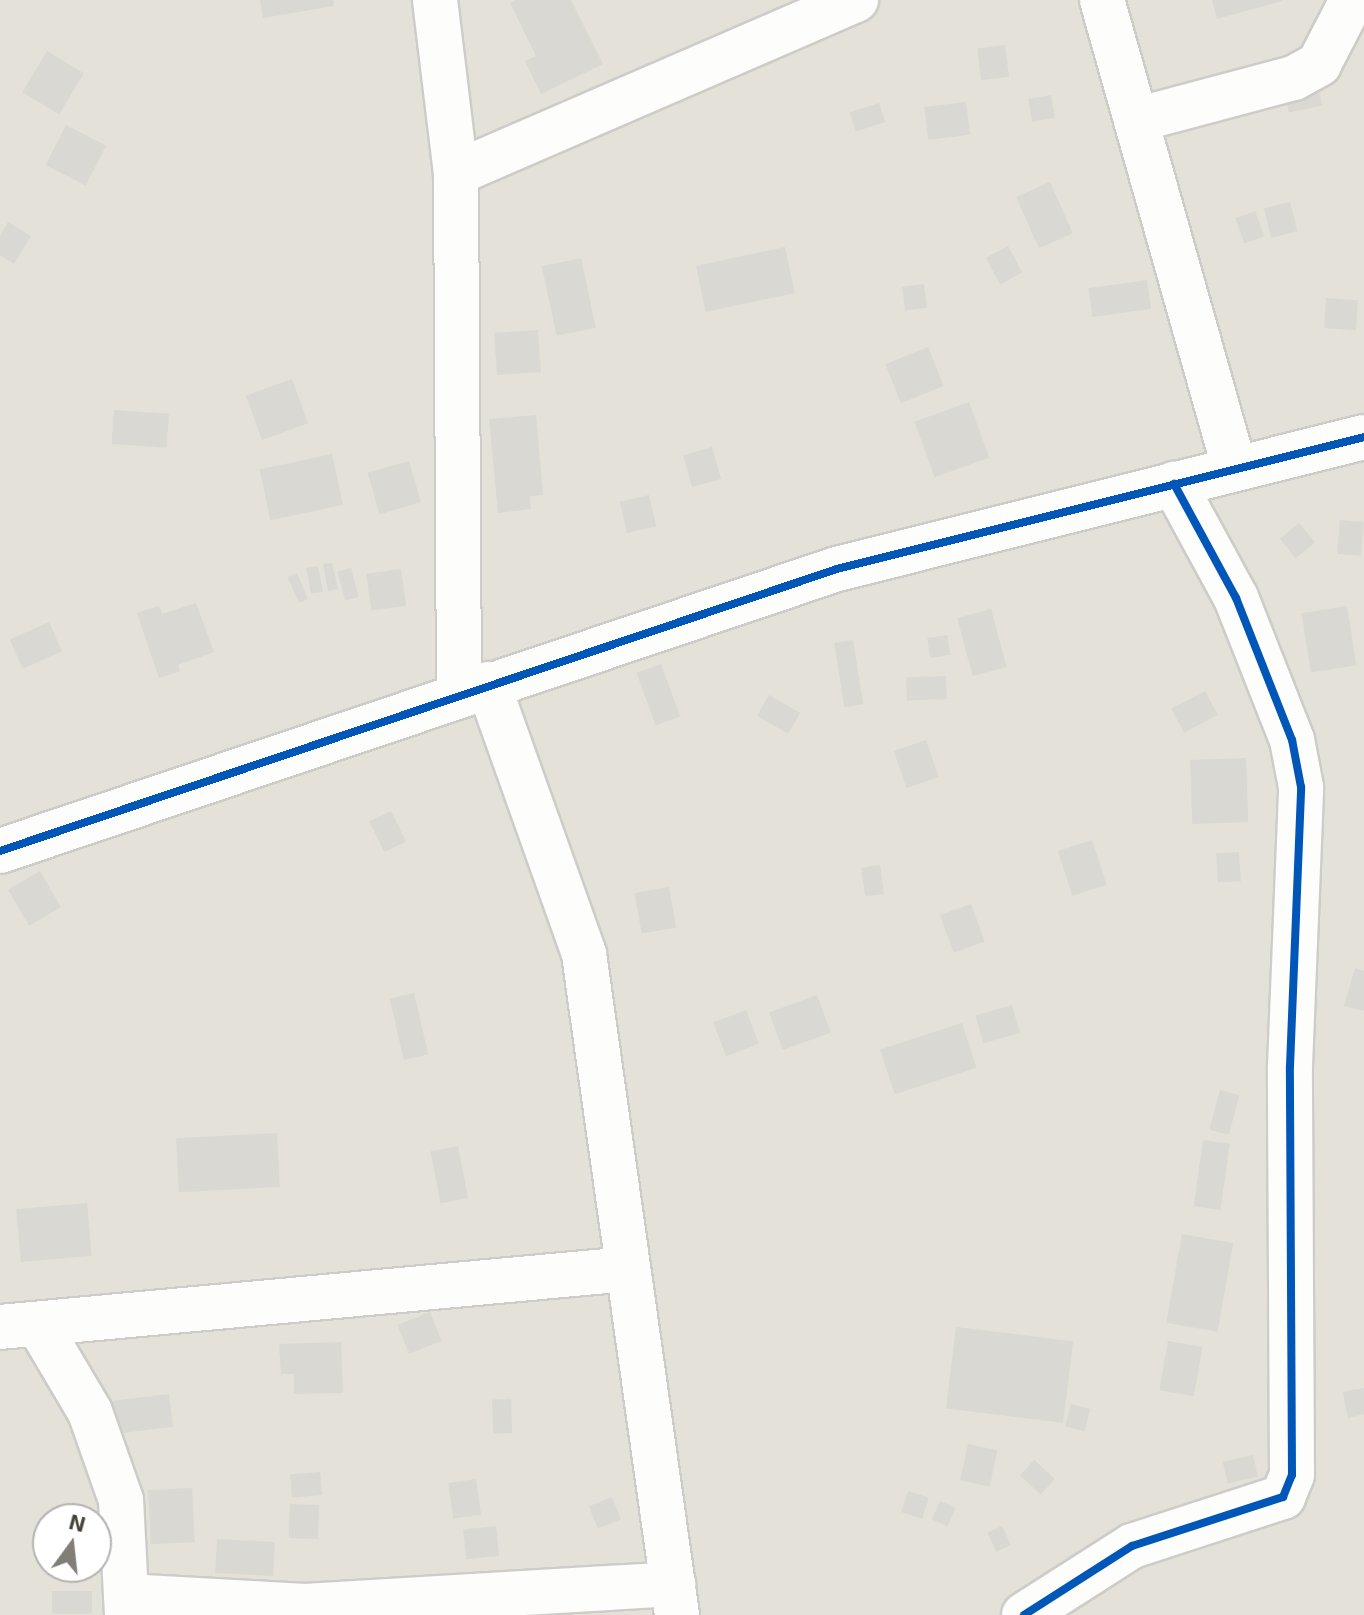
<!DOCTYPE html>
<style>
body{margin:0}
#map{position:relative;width:1364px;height:1615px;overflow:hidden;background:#f0efea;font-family:"Exo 2",sans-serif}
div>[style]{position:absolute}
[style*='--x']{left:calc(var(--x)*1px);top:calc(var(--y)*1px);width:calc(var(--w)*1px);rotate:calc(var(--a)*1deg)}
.residential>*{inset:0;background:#e3e1d8}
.building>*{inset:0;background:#d9d8d2;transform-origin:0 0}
.roads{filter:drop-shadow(2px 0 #cdccc8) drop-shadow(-2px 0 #cdccc8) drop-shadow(0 2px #cdccc8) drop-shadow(0 -2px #cdccc8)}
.street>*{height:44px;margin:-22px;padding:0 22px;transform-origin:22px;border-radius:22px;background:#fdfdfc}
.cycleway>*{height:8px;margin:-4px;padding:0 4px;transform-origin:4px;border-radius:4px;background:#0057b8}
span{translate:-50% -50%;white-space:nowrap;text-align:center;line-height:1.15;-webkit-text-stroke:7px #fff;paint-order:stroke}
.north{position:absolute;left:32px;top:1503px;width:80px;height:80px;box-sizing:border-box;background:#fff;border:2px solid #b4b3af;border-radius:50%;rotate:15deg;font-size:22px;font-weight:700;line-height:32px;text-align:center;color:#444137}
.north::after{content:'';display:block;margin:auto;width:28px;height:36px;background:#807e76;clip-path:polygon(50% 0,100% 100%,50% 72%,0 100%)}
</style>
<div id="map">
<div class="residential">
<div style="clip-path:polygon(evenodd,0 0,1364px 0,1364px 1615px,0 1615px,0 0,48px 1519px,96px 1519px,96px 1567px,48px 1567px,48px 1519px)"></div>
</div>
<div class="building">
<div style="clip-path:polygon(260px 0,333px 0,334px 6px,263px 18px)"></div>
<div style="clip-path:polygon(516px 0,571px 0,603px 64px,541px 94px,525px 61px,536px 56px,510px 3px)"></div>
<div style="clip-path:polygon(1212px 0,1282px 0,1282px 1px,1217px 19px)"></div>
<div style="left:1005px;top:45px;width:32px;height:28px;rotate:83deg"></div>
<div style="left:47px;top:51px;width:43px;height:48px;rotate:31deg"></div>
<div style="left:1317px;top:81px;width:25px;height:34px;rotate:78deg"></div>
<div style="left:1051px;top:95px;width:23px;height:23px;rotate:80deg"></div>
<div style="left:966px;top:102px;width:33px;height:42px;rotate:83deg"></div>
<div style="left:879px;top:103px;width:20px;height:31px;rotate:72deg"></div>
<div style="left:66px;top:125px;width:45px;height:45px;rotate:27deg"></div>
<div style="left:1050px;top:182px;width:56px;height:37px;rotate:66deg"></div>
<div style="left:1290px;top:202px;width:30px;height:27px;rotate:76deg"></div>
<div style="left:1255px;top:211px;width:27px;height:21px;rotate:70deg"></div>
<div style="clip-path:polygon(8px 222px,31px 236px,14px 264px,0 255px,0 236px)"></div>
<div style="left:1008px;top:246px;width:30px;height:25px;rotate:62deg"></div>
<div style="left:785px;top:247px;width:47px;height:91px;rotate:78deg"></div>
<div style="left:581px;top:258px;width:71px;height:40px;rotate:78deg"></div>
<div style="left:1147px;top:280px;width:29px;height:59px;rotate:82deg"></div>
<div style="left:924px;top:284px;width:24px;height:22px;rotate:83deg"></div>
<div style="left:1326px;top:298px;width:32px;height:30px;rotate:4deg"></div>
<div style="left:538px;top:330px;width:42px;height:44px;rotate:86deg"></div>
<div style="left:928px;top:347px;width:42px;height:46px;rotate:68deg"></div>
<div style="left:292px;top:379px;width:47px;height:49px;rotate:70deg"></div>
<div style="left:969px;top:402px;width:59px;height:58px;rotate:70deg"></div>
<div style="left:114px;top:410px;width:55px;height:34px;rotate:4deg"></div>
<div style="clip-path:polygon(536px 415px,543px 495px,530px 496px,531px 509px,498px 513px,489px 419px)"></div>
<div style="left:712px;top:447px;width:33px;height:30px;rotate:74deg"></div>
<div style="left:332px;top:454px;width:52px;height:74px;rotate:78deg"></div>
<div style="left:409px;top:461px;width:43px;height:43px;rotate:74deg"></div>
<div style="left:649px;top:495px;width:32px;height:30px;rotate:77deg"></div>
<div style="left:1340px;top:520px;width:24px;height:34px;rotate:5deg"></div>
<div style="left:1299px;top:523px;width:25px;height:25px;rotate:50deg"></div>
<div style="clip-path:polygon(332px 563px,338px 589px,328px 591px,323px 564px)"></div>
<div style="left:318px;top:566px;width:26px;height:12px;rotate:79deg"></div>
<div style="left:351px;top:568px;width:30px;height:14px;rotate:75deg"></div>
<div style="left:401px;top:569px;width:37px;height:35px;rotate:82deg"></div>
<div style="left:297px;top:573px;width:28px;height:10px;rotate:67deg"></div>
<div style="clip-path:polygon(196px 603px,214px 652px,178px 665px,180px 671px,159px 678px,137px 613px,159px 606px,162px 614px)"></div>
<div style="left:1347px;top:606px;width:60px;height:46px;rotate:81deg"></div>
<div style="left:991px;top:609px;width:60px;height:35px;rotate:75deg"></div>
<div style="left:49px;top:622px;width:32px;height:43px;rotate:66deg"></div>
<div style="left:947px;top:635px;width:20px;height:20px;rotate:81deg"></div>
<div style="left:853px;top:640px;width:65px;height:19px;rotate:81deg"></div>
<div style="left:661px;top:664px;width:56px;height:26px;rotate:70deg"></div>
<div style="left:946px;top:676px;width:23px;height:40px;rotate:88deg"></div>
<div style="left:1205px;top:691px;width:27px;height:38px;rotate:62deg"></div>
<div style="left:769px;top:695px;width:36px;height:24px;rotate:30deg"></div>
<div style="left:926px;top:740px;width:39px;height:34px;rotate:71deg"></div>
<div style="left:1246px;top:758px;width:64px;height:56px;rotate:88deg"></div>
<div style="left:391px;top:811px;width:34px;height:24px;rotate:64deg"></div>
<div style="left:1092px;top:840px;width:47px;height:36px;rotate:72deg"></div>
<div style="left:1239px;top:852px;width:29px;height:23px;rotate:86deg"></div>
<div style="left:880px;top:865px;width:29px;height:19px;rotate:82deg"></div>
<div style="left:40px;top:871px;width:42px;height:37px;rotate:60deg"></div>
<div style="left:669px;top:887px;width:41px;height:35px;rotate:80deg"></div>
<div style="left:971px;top:904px;width:40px;height:33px;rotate:70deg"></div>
<div style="clip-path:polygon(1355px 968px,1364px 971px,1364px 1011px,1344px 1006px)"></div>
<div style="left:414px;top:993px;width:63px;height:25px;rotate:77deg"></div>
<div style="left:817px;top:995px;width:40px;height:51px;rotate:70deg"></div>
<div style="left:1012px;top:1005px;width:29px;height:38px;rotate:74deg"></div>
<div style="left:746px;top:1010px;width:36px;height:35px;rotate:69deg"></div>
<div style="left:962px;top:1023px;width:47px;height:86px;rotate:72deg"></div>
<div style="left:1220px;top:1090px;width:20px;height:41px;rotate:15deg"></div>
<div style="left:277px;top:1133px;width:54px;height:101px;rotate:87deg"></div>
<div style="left:1203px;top:1140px;width:27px;height:67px;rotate:8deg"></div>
<div style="left:458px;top:1146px;width:53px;height:28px;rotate:79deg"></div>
<div style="left:87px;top:1203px;width:53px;height:71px;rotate:85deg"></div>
<div style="left:1182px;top:1234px;width:52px;height:90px;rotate:10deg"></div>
<div style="left:430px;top:1312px;width:31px;height:35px;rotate:68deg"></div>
<div style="left:956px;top:1327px;width:118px;height:82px;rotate:7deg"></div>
<div style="left:1168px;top:1341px;width:35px;height:50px;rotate:10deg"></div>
<div style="clip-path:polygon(341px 1342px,343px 1393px,294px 1394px,294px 1374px,281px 1374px,279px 1344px)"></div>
<div style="clip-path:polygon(1364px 1388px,1364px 1414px,1348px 1418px,1343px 1392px)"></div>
<div style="left:169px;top:1394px;width:33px;height:62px;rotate:83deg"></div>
<div style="left:511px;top:1399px;width:34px;height:19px;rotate:88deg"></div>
<div style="left:1071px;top:1404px;width:20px;height:23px;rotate:15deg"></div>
<div style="left:968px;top:1444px;width:30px;height:37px;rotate:12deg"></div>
<div style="left:1253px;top:1455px;width:22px;height:31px;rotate:77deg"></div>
<div style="left:1034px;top:1460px;width:28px;height:21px;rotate:42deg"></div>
<div style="left:320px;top:1472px;width:23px;height:30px;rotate:85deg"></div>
<div style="left:476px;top:1479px;width:36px;height:28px;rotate:82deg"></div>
<div style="left:192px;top:1488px;width:54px;height:44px;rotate:87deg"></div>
<div style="left:908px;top:1491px;width:22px;height:22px;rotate:18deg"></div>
<div style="left:612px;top:1497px;width:24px;height:25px;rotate:68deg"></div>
<div style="left:940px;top:1501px;width:17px;height:20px;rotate:24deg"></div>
<div style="left:290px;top:1504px;width:29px;height:34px;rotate:2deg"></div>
<div style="left:496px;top:1526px;width:30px;height:33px;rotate:84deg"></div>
<div style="left:1002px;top:1526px;width:21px;height:16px;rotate:65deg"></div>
<div style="left:217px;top:1539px;width:58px;height:34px;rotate:3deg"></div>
<div style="clip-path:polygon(41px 1567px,74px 1567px,72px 1576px)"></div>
<div style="left:92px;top:1591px;width:23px;height:40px;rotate:90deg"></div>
</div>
<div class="roads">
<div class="street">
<div style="--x:435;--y:0;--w:174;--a:83.1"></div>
<div style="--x:456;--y:173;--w:523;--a:89.67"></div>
<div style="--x:1102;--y:0;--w:487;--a:74.2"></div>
<div style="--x:1136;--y:120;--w:163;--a:-14.9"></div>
<div style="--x:1294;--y:78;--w:29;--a:-29"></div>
<div style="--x:1319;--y:64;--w:72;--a:-62.7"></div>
<div style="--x:456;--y:173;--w:436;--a:-23.4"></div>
<div style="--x:488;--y:684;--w:287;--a:70.4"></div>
<div style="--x:584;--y:954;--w:668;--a:81.99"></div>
<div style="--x:0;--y:851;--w:883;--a:-18.62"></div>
<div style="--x:837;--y:569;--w:543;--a:-14.06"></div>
<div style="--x:38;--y:1324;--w:102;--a:59.4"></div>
<div style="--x:90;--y:1412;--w:93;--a:70.6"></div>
<div style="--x:121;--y:1500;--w:115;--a:87"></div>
<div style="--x:0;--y:1327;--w:631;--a:-5.28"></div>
<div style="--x:126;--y:1596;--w:179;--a:3.2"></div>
<div style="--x:305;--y:1606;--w:369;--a:-3.4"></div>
<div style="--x:1024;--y:1615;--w:128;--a:-32.6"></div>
<div style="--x:1132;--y:1546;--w:159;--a:-18"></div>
<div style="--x:1283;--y:1497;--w:24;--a:-68"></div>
<div style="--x:1292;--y:1475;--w:409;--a:-90.3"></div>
<div style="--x:1290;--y:1066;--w:279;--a:-87.7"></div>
<div style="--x:1301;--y:787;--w:48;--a:-100.8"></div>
<div style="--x:1292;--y:740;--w:153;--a:-111.5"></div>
<div style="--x:1236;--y:598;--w:130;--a:-118.5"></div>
</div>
</div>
<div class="cycleway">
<div style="--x:0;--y:851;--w:883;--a:-18.62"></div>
<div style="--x:837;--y:569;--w:543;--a:-14.06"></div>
<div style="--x:1024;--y:1615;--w:128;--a:-32.6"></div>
<div style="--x:1132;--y:1546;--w:159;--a:-18"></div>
<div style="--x:1283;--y:1497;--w:24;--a:-68"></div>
<div style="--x:1292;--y:1475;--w:409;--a:-90.3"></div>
<div style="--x:1290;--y:1066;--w:279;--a:-87.7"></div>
<div style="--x:1301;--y:787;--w:48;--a:-100.8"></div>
<div style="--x:1292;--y:740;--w:153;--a:-111.5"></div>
<div style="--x:1236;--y:598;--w:130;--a:-118.5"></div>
</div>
<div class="north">N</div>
</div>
